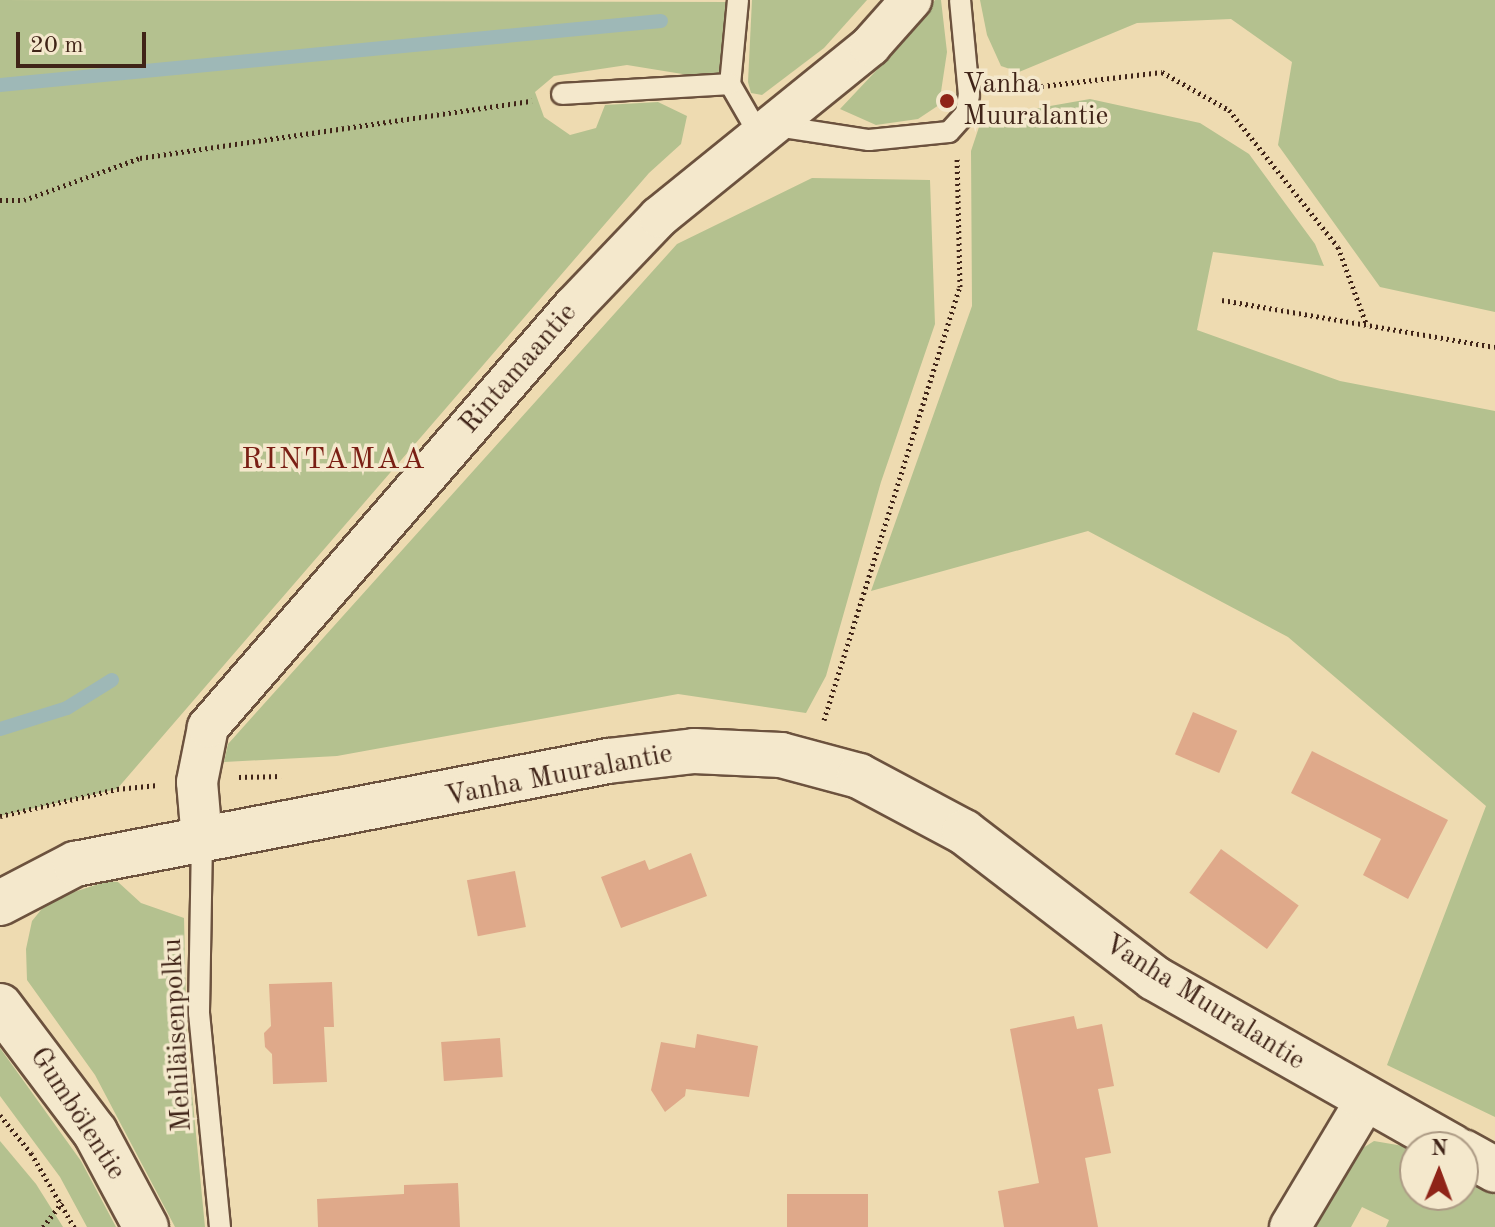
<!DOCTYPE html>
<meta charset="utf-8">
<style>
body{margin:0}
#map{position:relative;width:1495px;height:1227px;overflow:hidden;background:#eedbb1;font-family:"Old Standard TT",serif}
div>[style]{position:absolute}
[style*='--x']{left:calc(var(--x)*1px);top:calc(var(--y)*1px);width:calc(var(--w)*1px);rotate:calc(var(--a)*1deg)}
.green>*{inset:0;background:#b4c18f}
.stream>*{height:14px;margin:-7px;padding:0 7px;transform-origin:7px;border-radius:7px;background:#9eb8b7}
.building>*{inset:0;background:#dfa98a;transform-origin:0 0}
.path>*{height:5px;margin-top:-2.5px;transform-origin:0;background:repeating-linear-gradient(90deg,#402418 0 2px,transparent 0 6px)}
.roads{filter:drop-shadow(2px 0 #6c523e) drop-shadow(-2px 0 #6c523e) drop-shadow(0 2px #6c523e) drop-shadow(0 -2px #6c523e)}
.lane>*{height:20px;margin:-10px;padding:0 10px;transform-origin:10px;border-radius:10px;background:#f4e8cc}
.street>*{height:40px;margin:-20px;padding:0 20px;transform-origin:20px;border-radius:20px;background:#f4e8cc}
.secondary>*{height:44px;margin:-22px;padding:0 22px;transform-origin:22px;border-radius:22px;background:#f4e8cc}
.dots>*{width:22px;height:22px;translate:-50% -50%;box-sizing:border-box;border:4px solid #f4e8cc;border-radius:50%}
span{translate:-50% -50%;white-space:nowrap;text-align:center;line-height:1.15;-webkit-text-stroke:7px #f4e8cc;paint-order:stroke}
.poi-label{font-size:28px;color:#402418}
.left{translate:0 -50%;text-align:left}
.street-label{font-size:28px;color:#402418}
.neighbourhood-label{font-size:30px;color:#7a1f14;letter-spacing:2px}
.north{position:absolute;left:1399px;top:1131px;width:80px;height:80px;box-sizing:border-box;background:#f4e8cc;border:2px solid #ac9a84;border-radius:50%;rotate:1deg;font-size:22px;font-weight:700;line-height:32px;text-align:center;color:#402418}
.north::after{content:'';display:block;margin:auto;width:28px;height:36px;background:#8f2418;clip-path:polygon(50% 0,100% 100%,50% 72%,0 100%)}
.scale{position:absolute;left:16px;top:32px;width:130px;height:36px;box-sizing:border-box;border:4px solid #402418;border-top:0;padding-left:10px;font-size:24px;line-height:28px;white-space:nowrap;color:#402418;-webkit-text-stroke:6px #f4e8cc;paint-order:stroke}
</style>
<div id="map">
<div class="green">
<div style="clip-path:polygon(0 0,728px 2px,722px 71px,707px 78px,627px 65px,554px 76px,535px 92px,544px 117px,570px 135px,596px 128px,605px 105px,658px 102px,687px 116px,681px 144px,649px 173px,117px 789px,0 816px)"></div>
<div style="clip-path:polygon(752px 0,867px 0,824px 48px,762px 95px,751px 93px,748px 82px)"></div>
<div style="clip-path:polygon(935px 0,941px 0,947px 52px,939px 105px,918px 119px,876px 125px,840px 109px,905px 40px)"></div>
<div style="clip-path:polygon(980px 0,1495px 0,1495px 312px,1380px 287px,1278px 145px,1292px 62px,1231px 19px,1137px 23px,1019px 72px,1001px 66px,987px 35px)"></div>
<div style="clip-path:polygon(1090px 99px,1200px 123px,1249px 154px,1315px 244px,1324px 266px,1213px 252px,1197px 330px,1340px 381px,1495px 411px,1495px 1117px,1387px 1065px,1486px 806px,1288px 637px,1088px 531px,871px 591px,972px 306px,971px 151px,982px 118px)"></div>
<div style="clip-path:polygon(812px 178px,930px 180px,935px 324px,881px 482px,826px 676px,806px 713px,678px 694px,337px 756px,224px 762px,228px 744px,677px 244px)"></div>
<div style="clip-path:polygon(108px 881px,118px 882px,141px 903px,184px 918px,187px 1041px,205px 1227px,175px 1227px,95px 1075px,27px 980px,26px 949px,32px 921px,49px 900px)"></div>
<div style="clip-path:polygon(0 1048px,81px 1161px,116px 1227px,87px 1227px,60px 1177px,0 1096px)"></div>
<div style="clip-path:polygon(0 1141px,36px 1184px,63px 1227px,0 1227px)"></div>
<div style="clip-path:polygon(1374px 1141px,1415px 1148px,1415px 1195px,1463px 1195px,1463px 1172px,1495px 1195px,1495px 1227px,1386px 1227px,1389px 1220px,1362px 1207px,1351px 1227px,1308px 1227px,1352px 1155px)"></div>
</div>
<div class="stream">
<div style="--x:0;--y:85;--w:664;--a:-5.53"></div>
<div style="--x:0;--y:729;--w:70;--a:-17.4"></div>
<div style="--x:67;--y:708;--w:53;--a:-31.9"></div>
</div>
<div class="building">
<div style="left:1193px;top:712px;width:48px;height:46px;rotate:23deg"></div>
<div style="clip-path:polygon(1312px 751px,1448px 820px,1408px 899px,1363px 875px,1381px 839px,1291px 793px)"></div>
<div style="left:1221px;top:849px;width:96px;height:54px;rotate:36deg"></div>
<div style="clip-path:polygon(691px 853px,707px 896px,621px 928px,601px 877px,645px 860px,649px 870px)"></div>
<div style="left:515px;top:871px;width:57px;height:49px;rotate:79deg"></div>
<div style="clip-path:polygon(332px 982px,334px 1027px,324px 1027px,327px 1082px,273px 1084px,272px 1054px,265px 1047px,264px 1033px,271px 1026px,269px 984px)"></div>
<div style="clip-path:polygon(1074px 1016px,1077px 1029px,1102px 1024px,1114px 1086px,1098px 1089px,1111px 1153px,1085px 1158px,1098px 1227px,1004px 1227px,998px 1191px,1039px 1183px,1010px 1029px)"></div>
<div style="clip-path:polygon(697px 1034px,758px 1046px,749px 1097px,686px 1089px,685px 1096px,665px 1112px,651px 1090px,661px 1042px,695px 1048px)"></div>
<div style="left:500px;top:1038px;width:39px;height:59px;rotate:86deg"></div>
<div style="clip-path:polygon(458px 1183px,460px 1227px,318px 1227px,317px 1199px,404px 1194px,404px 1185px)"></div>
<div style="left:787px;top:1194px;width:81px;height:33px"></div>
</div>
<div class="path">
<div style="--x:1000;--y:91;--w:163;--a:-6.7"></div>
<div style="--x:1162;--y:72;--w:77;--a:29.6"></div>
<div style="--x:1229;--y:110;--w:175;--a:51.5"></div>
<div style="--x:1338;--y:247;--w:84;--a:69.8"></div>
<div style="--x:0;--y:200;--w:24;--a:0"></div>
<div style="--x:24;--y:200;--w:123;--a:-19.9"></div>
<div style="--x:140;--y:158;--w:396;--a:-8.3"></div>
<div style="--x:1222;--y:300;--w:277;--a:9.8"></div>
<div style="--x:824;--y:720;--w:454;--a:-72.6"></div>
<div style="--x:960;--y:287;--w:128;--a:-91.3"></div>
<div style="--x:239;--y:777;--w:42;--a:-1.4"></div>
<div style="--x:0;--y:816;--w:120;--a:-13"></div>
<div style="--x:117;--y:789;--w:41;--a:-5.6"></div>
<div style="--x:0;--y:1115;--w:49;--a:50.8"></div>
<div style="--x:31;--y:1153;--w:86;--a:59.8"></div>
<div style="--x:43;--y:1227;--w:31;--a:-52"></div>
</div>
<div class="roads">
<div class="lane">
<div style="--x:738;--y:0;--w:84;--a:95.4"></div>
<div style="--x:730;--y:84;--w:60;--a:60"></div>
<div style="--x:562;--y:94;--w:168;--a:-3.4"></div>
<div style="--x:777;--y:126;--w:93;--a:8.7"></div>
<div style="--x:869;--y:140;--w:80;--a:-5.7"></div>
<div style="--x:949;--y:132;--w:25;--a:-48"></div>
<div style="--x:966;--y:113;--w:18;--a:-81"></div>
<div style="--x:969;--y:95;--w:95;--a:-95.4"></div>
<div style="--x:202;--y:840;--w:173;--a:91"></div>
<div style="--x:199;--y:1013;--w:215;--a:84.4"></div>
</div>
<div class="street">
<div style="--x:202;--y:840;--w:58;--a:-94.9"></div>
<div style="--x:197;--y:782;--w:56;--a:-78.7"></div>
<div style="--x:208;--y:727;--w:558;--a:-49"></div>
<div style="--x:574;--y:306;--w:123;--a:-46.3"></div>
<div style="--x:659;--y:217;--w:272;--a:-39"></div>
<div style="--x:870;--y:46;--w:62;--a:-48.3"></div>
<div style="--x:1290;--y:1227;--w:148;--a:-59.1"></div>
</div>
<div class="secondary">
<div style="--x:0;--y:903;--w:85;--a:-27.5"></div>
<div style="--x:75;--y:864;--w:543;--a:-10.94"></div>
<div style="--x:608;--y:761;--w:87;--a:-6.6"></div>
<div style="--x:694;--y:751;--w:87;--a:2.6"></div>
<div style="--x:781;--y:755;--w:81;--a:15.1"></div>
<div style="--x:859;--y:776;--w:119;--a:28.1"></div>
<div style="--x:964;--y:832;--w:240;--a:37.5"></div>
<div style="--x:1154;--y:978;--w:343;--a:29.5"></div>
<div style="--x:0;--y:1006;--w:158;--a:53"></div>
<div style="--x:95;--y:1132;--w:108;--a:61.8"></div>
<div style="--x:1463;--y:1152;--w:37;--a:29"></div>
</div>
</div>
<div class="dots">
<div style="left:947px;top:101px;background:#8f2418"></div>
</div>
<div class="poi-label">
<span class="left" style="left:963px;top:101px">Vanha<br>Muuralantie</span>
</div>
<div class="street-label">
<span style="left:519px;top:369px;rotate:-49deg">Rintamaantie</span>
<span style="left:559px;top:776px;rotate:-11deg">Vanha Muuralantie</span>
<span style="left:1204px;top:1003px;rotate:32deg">Vanha Muuralantie</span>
<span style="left:178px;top:1035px;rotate:-93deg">Mehiläisenpolku</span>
<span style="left:77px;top:1114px;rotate:57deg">Gumbölentie</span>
</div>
<div class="neighbourhood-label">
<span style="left:334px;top:460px">RINTAMAA</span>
</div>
<div class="north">N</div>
<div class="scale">20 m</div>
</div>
